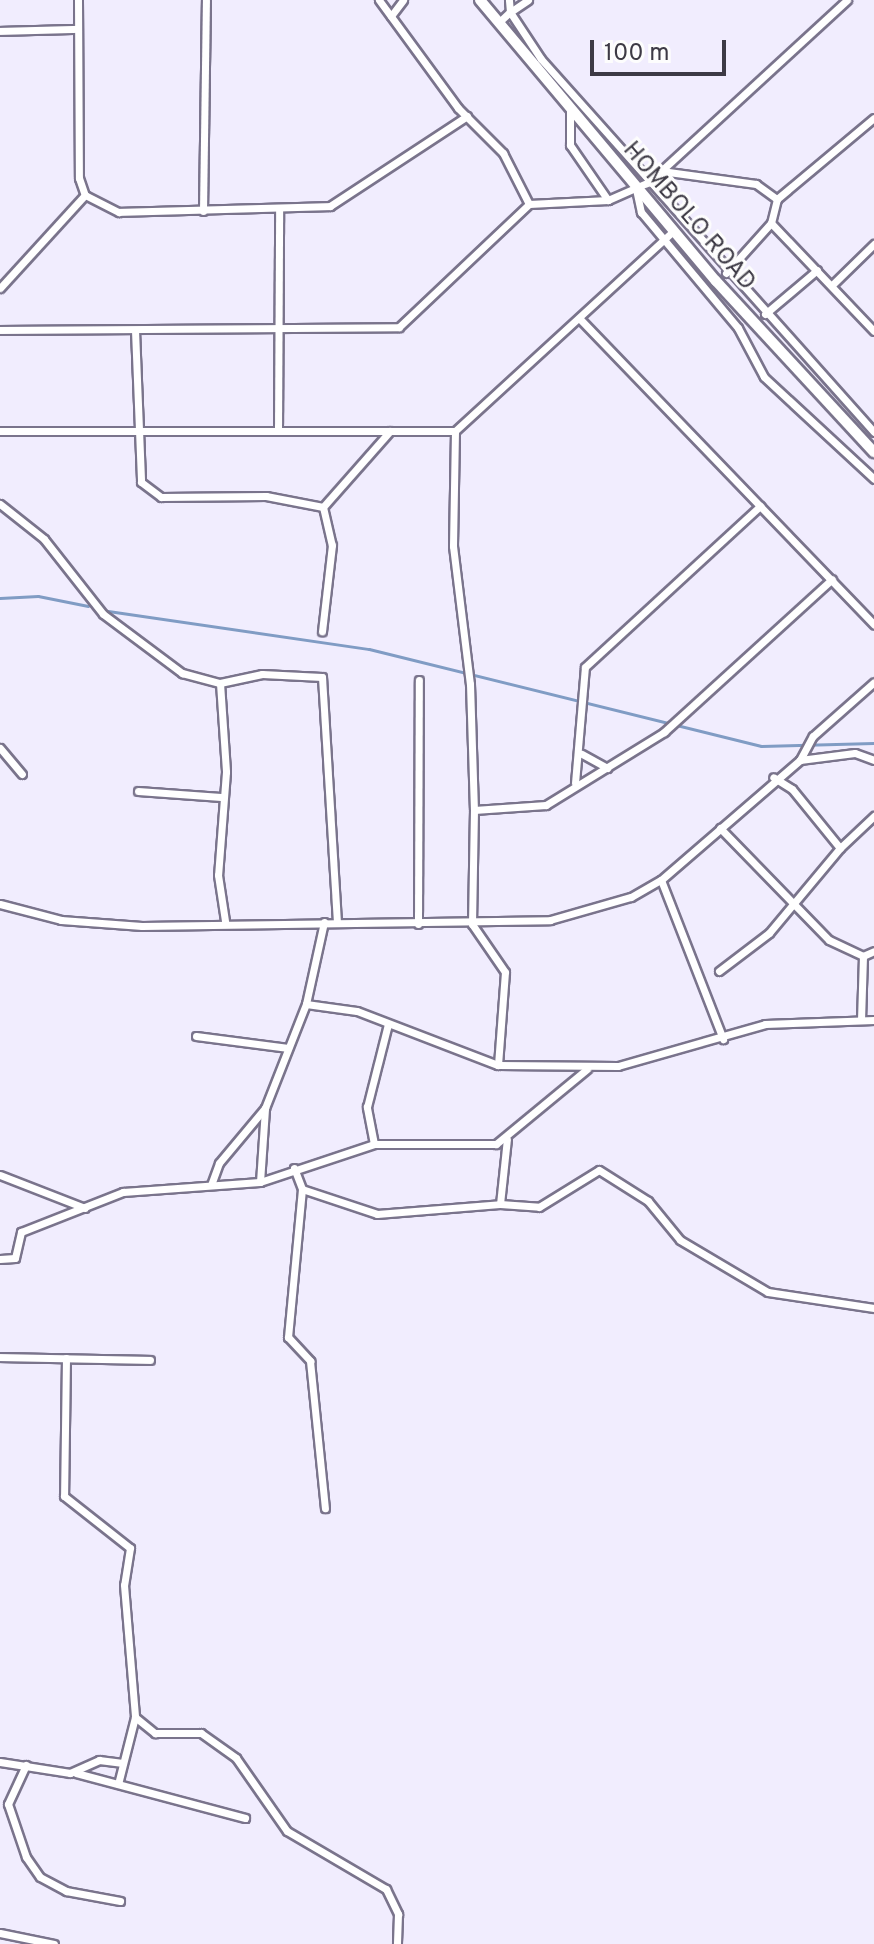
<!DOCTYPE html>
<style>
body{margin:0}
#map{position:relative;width:874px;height:1944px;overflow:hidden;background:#f1edfe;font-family:Overpass,sans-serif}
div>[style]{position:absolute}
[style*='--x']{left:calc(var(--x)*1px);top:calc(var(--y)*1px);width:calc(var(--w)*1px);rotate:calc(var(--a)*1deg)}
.stream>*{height:3px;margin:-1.5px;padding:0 1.5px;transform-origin:1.5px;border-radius:1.5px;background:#809cc4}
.roads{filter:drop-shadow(2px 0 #7a748c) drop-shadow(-2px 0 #7a748c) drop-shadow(0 2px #7a748c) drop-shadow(0 -2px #7a748c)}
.street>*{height:7px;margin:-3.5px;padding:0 3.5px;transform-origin:3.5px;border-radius:3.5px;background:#fff}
.secondary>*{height:10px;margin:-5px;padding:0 5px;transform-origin:5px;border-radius:5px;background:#fff}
span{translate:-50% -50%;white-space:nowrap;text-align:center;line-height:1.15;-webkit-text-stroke:6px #fdfdfd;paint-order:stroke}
.street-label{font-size:24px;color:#3d3a45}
.scale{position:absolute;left:590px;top:40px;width:136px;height:36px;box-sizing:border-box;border:4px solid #3d3a45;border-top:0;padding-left:10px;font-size:24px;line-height:28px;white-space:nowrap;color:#3d3a45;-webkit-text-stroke:6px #fdfdfd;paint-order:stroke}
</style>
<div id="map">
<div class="stream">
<div style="--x:0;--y:598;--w:38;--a:-3"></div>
<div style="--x:38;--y:596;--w:51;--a:11.3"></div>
<div style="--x:108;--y:611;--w:264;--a:8.3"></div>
<div style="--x:369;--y:649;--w:404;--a:13.9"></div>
<div style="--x:761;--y:746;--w:113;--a:-1.5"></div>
</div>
<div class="roads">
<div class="street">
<div style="--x:78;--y:0;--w:178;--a:89.7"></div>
<div style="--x:79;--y:178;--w:18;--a:71"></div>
<div style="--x:85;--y:195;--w:38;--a:27"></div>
<div style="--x:119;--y:212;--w:211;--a:-1.6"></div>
<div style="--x:330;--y:206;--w:164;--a:-33.3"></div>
<div style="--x:379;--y:0;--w:134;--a:53.8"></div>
<div style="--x:458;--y:108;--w:64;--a:45"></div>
<div style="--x:503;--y:153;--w:57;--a:63"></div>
<div style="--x:528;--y:0;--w:22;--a:146"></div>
<div style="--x:510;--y:12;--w:56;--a:56.6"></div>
<div style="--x:541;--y:59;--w:500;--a:48.24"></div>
<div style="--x:391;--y:16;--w:20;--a:-53"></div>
<div style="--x:498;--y:23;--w:16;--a:-43"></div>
<div style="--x:510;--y:12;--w:12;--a:-95"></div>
<div style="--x:0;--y:31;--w:78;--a:-1.5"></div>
<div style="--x:570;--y:108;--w:37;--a:90"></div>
<div style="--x:570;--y:145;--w:67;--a:55.4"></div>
<div style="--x:661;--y:171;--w:96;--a:7.8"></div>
<div style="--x:756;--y:184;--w:26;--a:36"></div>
<div style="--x:777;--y:199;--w:126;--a:-39.9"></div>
<div style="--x:636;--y:189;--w:24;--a:78"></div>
<div style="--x:641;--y:212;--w:151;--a:50.1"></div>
<div style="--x:738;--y:328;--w:55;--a:62"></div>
<div style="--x:764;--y:377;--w:150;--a:42.8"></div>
<div style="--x:777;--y:199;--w:25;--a:104"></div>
<div style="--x:771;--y:223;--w:149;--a:46.4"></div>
<div style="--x:203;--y:211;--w:211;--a:-89.2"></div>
<div style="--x:726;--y:273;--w:67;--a:-48"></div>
<div style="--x:832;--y:285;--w:59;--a:-44.3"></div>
<div style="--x:0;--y:288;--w:126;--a:-47.6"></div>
<div style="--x:765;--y:314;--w:68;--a:-40.2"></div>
<div style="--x:580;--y:319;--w:424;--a:46.1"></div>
<div style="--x:0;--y:330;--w:399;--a:-0.4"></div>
<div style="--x:399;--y:327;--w:179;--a:-43.4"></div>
<div style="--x:529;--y:204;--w:79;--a:-2.9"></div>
<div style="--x:608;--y:200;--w:45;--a:-23.7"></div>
<div style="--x:649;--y:182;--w:269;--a:-42.6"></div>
<div style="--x:135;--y:330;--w:152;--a:87.7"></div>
<div style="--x:141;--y:482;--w:25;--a:37"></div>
<div style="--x:161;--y:497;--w:105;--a:-0.5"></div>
<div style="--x:266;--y:496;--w:58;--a:10.9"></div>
<div style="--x:323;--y:507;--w:39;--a:77"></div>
<div style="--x:332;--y:545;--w:87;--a:96.6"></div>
<div style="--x:0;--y:431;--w:455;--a:0"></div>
<div style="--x:455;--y:431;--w:296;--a:-42.5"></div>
<div style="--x:278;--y:431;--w:222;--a:-89.7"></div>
<div style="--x:455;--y:431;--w:115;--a:91"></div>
<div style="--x:453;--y:546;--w:139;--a:83"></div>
<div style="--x:470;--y:684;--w:126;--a:88.2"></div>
<div style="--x:0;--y:504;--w:56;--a:38.5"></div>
<div style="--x:44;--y:539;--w:95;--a:51.8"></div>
<div style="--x:103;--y:614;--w:99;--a:36.8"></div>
<div style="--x:182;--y:673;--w:39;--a:15"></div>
<div style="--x:220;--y:683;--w:43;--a:-12.1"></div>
<div style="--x:262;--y:674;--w:60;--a:2.9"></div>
<div style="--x:322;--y:677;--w:246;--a:86.5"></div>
<div style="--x:323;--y:507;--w:101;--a:-48.6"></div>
<div style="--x:220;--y:683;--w:89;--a:86.1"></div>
<div style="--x:226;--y:772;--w:103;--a:94.4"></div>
<div style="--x:218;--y:875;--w:47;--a:81.3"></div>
<div style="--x:0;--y:748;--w:34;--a:50"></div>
<div style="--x:582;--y:754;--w:29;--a:29"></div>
<div style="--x:800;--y:760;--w:27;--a:-62"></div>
<div style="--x:813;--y:736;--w:81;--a:-41.5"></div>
<div style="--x:575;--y:783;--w:116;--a:-85.1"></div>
<div style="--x:585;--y:667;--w:238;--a:-42.6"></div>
<div style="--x:138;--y:791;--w:83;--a:4.1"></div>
<div style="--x:720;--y:828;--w:156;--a:45.8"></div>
<div style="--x:829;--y:940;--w:38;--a:25"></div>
<div style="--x:863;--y:956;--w:12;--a:-24"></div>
<div style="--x:840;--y:848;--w:47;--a:-43.3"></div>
<div style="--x:661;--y:880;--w:171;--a:68.7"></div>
<div style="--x:0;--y:904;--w:63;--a:14.7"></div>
<div style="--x:61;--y:920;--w:81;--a:4.2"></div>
<div style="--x:142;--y:926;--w:408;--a:-0.8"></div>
<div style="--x:550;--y:920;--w:84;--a:-15.9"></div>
<div style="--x:631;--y:897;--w:34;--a:-30"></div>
<div style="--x:661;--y:880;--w:184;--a:-40.8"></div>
<div style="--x:800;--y:760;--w:55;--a:-7.3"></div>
<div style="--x:855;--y:753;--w:20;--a:20"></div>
<div style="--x:324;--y:922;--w:84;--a:102.4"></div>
<div style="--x:306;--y:1004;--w:51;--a:7.8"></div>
<div style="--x:357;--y:1011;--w:151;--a:21"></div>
<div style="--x:498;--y:1065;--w:120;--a:0.5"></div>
<div style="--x:618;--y:1066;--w:153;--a:-15.9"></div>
<div style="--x:765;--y:1024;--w:109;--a:-2.1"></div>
<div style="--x:418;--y:924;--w:244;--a:-89.8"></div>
<div style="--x:719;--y:971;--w:63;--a:-37.2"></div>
<div style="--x:769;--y:933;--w:111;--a:-50.1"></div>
<div style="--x:840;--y:848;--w:76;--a:-129.1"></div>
<div style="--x:792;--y:789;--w:22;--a:-148"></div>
<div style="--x:861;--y:1020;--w:64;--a:-88.2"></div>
<div style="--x:196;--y:1036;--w:93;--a:7.4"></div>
<div style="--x:498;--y:1065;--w:93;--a:-85.7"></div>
<div style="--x:505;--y:972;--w:58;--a:-124.5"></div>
<div style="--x:472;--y:924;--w:114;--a:-89"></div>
<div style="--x:474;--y:810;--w:72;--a:-4"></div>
<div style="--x:546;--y:805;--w:139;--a:-31.7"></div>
<div style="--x:664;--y:732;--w:227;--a:-42.3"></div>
<div style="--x:374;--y:1144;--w:38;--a:-101"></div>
<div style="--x:367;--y:1107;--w:86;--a:-75.8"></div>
<div style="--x:294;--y:1168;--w:22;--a:69"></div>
<div style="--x:302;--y:1189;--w:149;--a:95.4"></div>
<div style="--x:288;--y:1337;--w:33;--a:47"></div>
<div style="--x:310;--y:1361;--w:148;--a:84.2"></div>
<div style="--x:0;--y:1175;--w:91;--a:21.2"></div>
<div style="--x:260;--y:1182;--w:74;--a:-86.1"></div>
<div style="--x:265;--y:1108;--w:112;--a:-68.5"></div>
<div style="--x:211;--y:1185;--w:23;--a:-70"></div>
<div style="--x:219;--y:1163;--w:72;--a:-50.1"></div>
<div style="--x:302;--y:1189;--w:79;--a:18.4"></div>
<div style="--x:377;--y:1214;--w:123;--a:-4.6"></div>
<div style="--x:500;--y:1204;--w:65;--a:-83.9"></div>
<div style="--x:500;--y:1204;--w:39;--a:4"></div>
<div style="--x:539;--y:1207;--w:70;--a:-31.7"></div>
<div style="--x:599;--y:1170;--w:58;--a:32.3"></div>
<div style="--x:648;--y:1201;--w:50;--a:50.6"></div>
<div style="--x:680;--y:1240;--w:102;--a:30.6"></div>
<div style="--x:768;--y:1292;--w:107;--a:8.6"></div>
<div style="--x:0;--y:1259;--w:15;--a:-4"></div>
<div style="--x:15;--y:1258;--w:27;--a:-77"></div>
<div style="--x:21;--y:1232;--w:110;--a:-21.4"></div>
<div style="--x:123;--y:1192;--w:137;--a:-4.2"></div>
<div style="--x:260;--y:1182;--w:120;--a:-18.4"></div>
<div style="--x:374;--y:1144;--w:122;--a:0"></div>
<div style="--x:496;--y:1144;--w:118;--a:-39.5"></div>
<div style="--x:0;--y:1357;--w:150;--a:1.1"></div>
<div style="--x:66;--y:1358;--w:138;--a:90.8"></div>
<div style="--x:64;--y:1496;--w:84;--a:38.2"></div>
<div style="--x:130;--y:1548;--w:37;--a:99"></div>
<div style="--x:124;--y:1585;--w:132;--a:85.2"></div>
<div style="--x:135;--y:1717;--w:69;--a:104.2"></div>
<div style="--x:135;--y:1717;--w:26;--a:39"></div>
<div style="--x:155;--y:1733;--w:46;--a:0"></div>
<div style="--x:201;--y:1733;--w:43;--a:35.5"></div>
<div style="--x:236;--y:1758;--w:89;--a:55.1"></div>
<div style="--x:287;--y:1831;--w:115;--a:30.4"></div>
<div style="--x:386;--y:1889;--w:28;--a:64"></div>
<div style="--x:398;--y:1914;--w:30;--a:92"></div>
<div style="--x:0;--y:1762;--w:71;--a:8.9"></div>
<div style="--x:70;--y:1773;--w:32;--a:-24"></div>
<div style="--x:99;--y:1760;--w:24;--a:7"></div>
<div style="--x:26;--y:1765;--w:43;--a:114.8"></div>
<div style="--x:8;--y:1804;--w:56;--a:71.2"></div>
<div style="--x:26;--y:1857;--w:24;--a:55"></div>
<div style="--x:40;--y:1877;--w:30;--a:28"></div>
<div style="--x:66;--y:1891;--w:55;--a:10.5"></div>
<div style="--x:76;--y:1773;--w:175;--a:14.9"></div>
<div style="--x:0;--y:1933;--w:55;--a:11.5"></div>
</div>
<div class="secondary">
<div style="--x:480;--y:0;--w:367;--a:50"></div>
<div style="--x:716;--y:281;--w:233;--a:47.3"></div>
</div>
</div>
<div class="street-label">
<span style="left:688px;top:217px;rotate:49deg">HOMBOLO ROAD</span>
</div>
<div class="scale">100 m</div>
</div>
